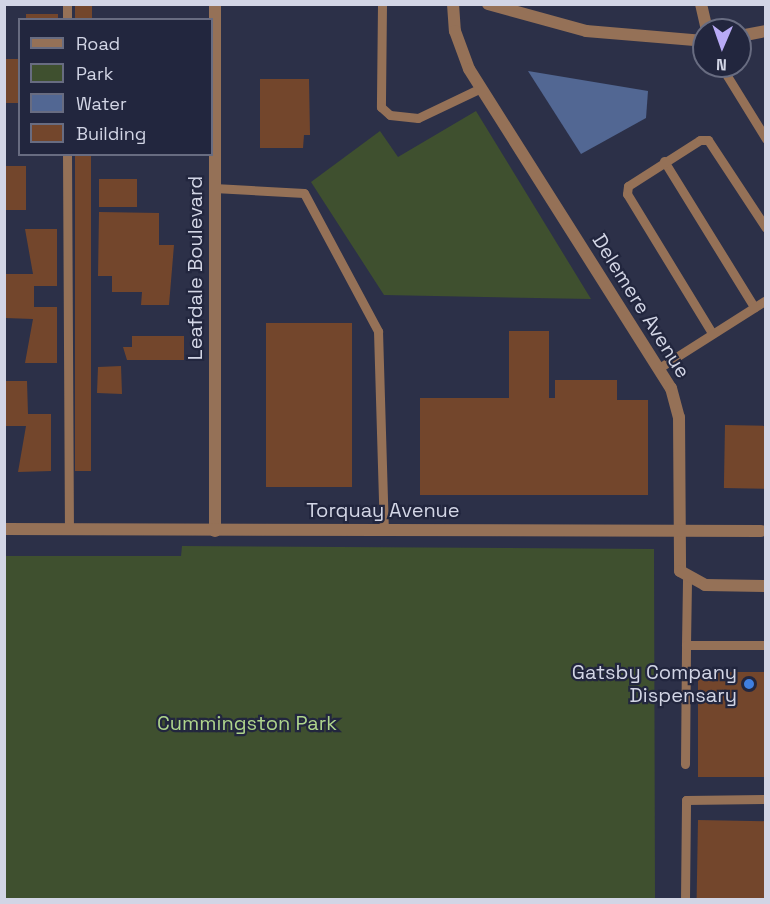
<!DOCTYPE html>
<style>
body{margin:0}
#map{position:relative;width:770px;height:904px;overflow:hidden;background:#2c3048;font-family:"Space Grotesk",sans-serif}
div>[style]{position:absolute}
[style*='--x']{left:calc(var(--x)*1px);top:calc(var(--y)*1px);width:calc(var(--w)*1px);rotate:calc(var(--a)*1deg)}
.green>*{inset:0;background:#3f502f}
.water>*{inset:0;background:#526793}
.building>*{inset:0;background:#73462c;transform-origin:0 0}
.lane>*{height:9px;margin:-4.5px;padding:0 4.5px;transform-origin:4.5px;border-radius:4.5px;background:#957157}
.street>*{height:12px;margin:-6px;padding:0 6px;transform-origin:6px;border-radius:6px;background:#957157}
.dots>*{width:16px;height:16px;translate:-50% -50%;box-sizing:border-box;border:3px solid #22263e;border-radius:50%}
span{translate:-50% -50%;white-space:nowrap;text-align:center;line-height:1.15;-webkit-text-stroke:4.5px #22263e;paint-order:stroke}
.street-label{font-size:20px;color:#d2d5e5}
.poi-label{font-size:20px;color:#d2d5e5}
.right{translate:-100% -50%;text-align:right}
.park-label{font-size:20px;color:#aed48c}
.frame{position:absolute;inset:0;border:6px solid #d2d5e5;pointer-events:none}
.legend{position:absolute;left:18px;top:18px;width:195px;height:138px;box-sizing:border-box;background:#22263e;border:2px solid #686c81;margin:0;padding:8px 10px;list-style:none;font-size:18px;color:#d2d5e5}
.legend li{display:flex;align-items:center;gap:12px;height:30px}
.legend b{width:30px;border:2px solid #686c81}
.north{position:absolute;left:692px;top:18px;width:60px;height:60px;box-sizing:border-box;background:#22263e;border:2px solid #686c81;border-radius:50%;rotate:182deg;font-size:16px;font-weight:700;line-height:24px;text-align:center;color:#d2d5e5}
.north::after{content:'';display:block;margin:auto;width:21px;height:27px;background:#b9abf7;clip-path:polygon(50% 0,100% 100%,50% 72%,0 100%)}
</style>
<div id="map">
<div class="green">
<div style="clip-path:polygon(476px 111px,591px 299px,384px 295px,311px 182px,380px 131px,398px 157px)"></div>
<div style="clip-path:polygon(182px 546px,654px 549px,655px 899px,5px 899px,5px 556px,181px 556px)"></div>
</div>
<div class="water">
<div style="clip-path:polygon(528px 71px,648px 91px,646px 118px,581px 154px)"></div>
</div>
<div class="building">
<div style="left:75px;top:4px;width:17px;height:16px"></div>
<div style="left:26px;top:14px;width:32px;height:6px"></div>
<div style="left:6px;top:59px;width:14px;height:44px"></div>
<div style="clip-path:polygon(260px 79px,309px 79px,310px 135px,304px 135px,303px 148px,260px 148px)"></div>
<div style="left:75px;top:154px;width:16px;height:317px"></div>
<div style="left:4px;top:166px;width:22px;height:44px"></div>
<div style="left:137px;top:179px;width:28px;height:38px;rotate:90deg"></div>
<div style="clip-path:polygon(99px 212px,159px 213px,159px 245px,174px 245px,169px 305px,141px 305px,142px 292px,112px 292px,112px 276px,98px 276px)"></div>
<div style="clip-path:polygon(25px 229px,57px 229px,57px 286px,34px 286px,34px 307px,57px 307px,57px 363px,25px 363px,33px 319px,5px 318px,5px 274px,33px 274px)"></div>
<div style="left:266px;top:323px;width:86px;height:164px"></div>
<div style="clip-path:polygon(509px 331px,549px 331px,549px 398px,555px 398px,555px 380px,617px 380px,617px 400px,648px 400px,648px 495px,420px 495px,420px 398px,509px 398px)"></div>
<div style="clip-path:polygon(132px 336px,184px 336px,184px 360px,127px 360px,123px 347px,132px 347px)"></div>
<div style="clip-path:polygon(121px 366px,122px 394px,97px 393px,98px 367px)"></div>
<div style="clip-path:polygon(4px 381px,27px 381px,28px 414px,51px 414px,51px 471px,18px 472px,26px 426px,4px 426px)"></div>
<div style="left:725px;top:425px;width:41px;height:63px;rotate:1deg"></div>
<div style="left:698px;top:672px;width:68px;height:105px"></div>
<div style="left:698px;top:820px;width:68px;height:80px;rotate:1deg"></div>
</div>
<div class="lane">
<div style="--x:67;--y:4;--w:16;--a:90"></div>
<div style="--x:382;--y:4;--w:103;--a:90.6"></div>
<div style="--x:381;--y:107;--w:12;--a:42"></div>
<div style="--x:390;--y:115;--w:28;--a:6"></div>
<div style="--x:418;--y:118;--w:70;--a:-25.5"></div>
<div style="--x:721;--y:66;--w:86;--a:58.3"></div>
<div style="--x:67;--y:154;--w:376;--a:89.7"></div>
<div style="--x:664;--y:161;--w:172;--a:58.3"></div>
<div style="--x:214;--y:188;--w:90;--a:3.2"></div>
<div style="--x:304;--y:193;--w:157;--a:61.8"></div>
<div style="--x:378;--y:331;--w:198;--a:88.3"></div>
<div style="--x:712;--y:333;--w:163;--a:-121.4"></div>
<div style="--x:627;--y:194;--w:8;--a:-83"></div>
<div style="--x:628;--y:186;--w:85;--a:-32.6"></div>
<div style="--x:700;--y:140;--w:8;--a:0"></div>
<div style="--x:708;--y:140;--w:105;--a:56.6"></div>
<div style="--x:659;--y:368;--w:127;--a:-32.4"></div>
<div style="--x:686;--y:645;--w:67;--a:-89.1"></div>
<div style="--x:685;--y:764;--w:119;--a:-89.5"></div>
<div style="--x:686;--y:645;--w:80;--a:0"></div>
<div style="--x:685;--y:900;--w:100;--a:-89.4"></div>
<div style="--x:686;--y:800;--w:80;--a:-0.7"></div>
</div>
<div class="street">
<div style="--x:215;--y:4;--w:527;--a:90"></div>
<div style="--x:453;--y:4;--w:27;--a:86"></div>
<div style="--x:455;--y:31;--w:40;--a:69.8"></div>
<div style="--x:469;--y:69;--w:378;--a:57.7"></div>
<div style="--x:671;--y:388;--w:30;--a:75"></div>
<div style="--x:679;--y:417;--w:154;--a:89.6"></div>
<div style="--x:680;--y:571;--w:29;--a:29"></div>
<div style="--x:705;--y:585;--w:61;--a:0.9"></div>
<div style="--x:488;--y:4;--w:102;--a:15.4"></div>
<div style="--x:586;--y:31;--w:118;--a:4.8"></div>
<div style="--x:701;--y:4;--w:27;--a:77"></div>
<div style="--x:740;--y:36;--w:26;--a:-11"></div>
<div style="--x:4;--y:529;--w:757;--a:0.15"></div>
</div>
<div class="dots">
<div style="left:749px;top:684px;background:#3f7fe0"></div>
</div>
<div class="street-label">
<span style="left:195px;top:268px;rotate:-90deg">Leafdale Boulevard</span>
<span style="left:641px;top:306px;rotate:58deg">Delemere Avenue</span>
<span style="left:383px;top:510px">Torquay Avenue</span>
</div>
<div class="poi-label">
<span class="right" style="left:737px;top:684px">Gatsby Company<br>Dispensary</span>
</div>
<div class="park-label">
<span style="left:247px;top:723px">Cummingston Park</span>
</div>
<div class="frame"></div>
<ul class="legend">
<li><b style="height:8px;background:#957157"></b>Road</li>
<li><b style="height:16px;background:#3f502f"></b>Park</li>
<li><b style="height:16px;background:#526793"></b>Water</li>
<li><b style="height:16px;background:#73462c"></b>Building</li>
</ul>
<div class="north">N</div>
</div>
